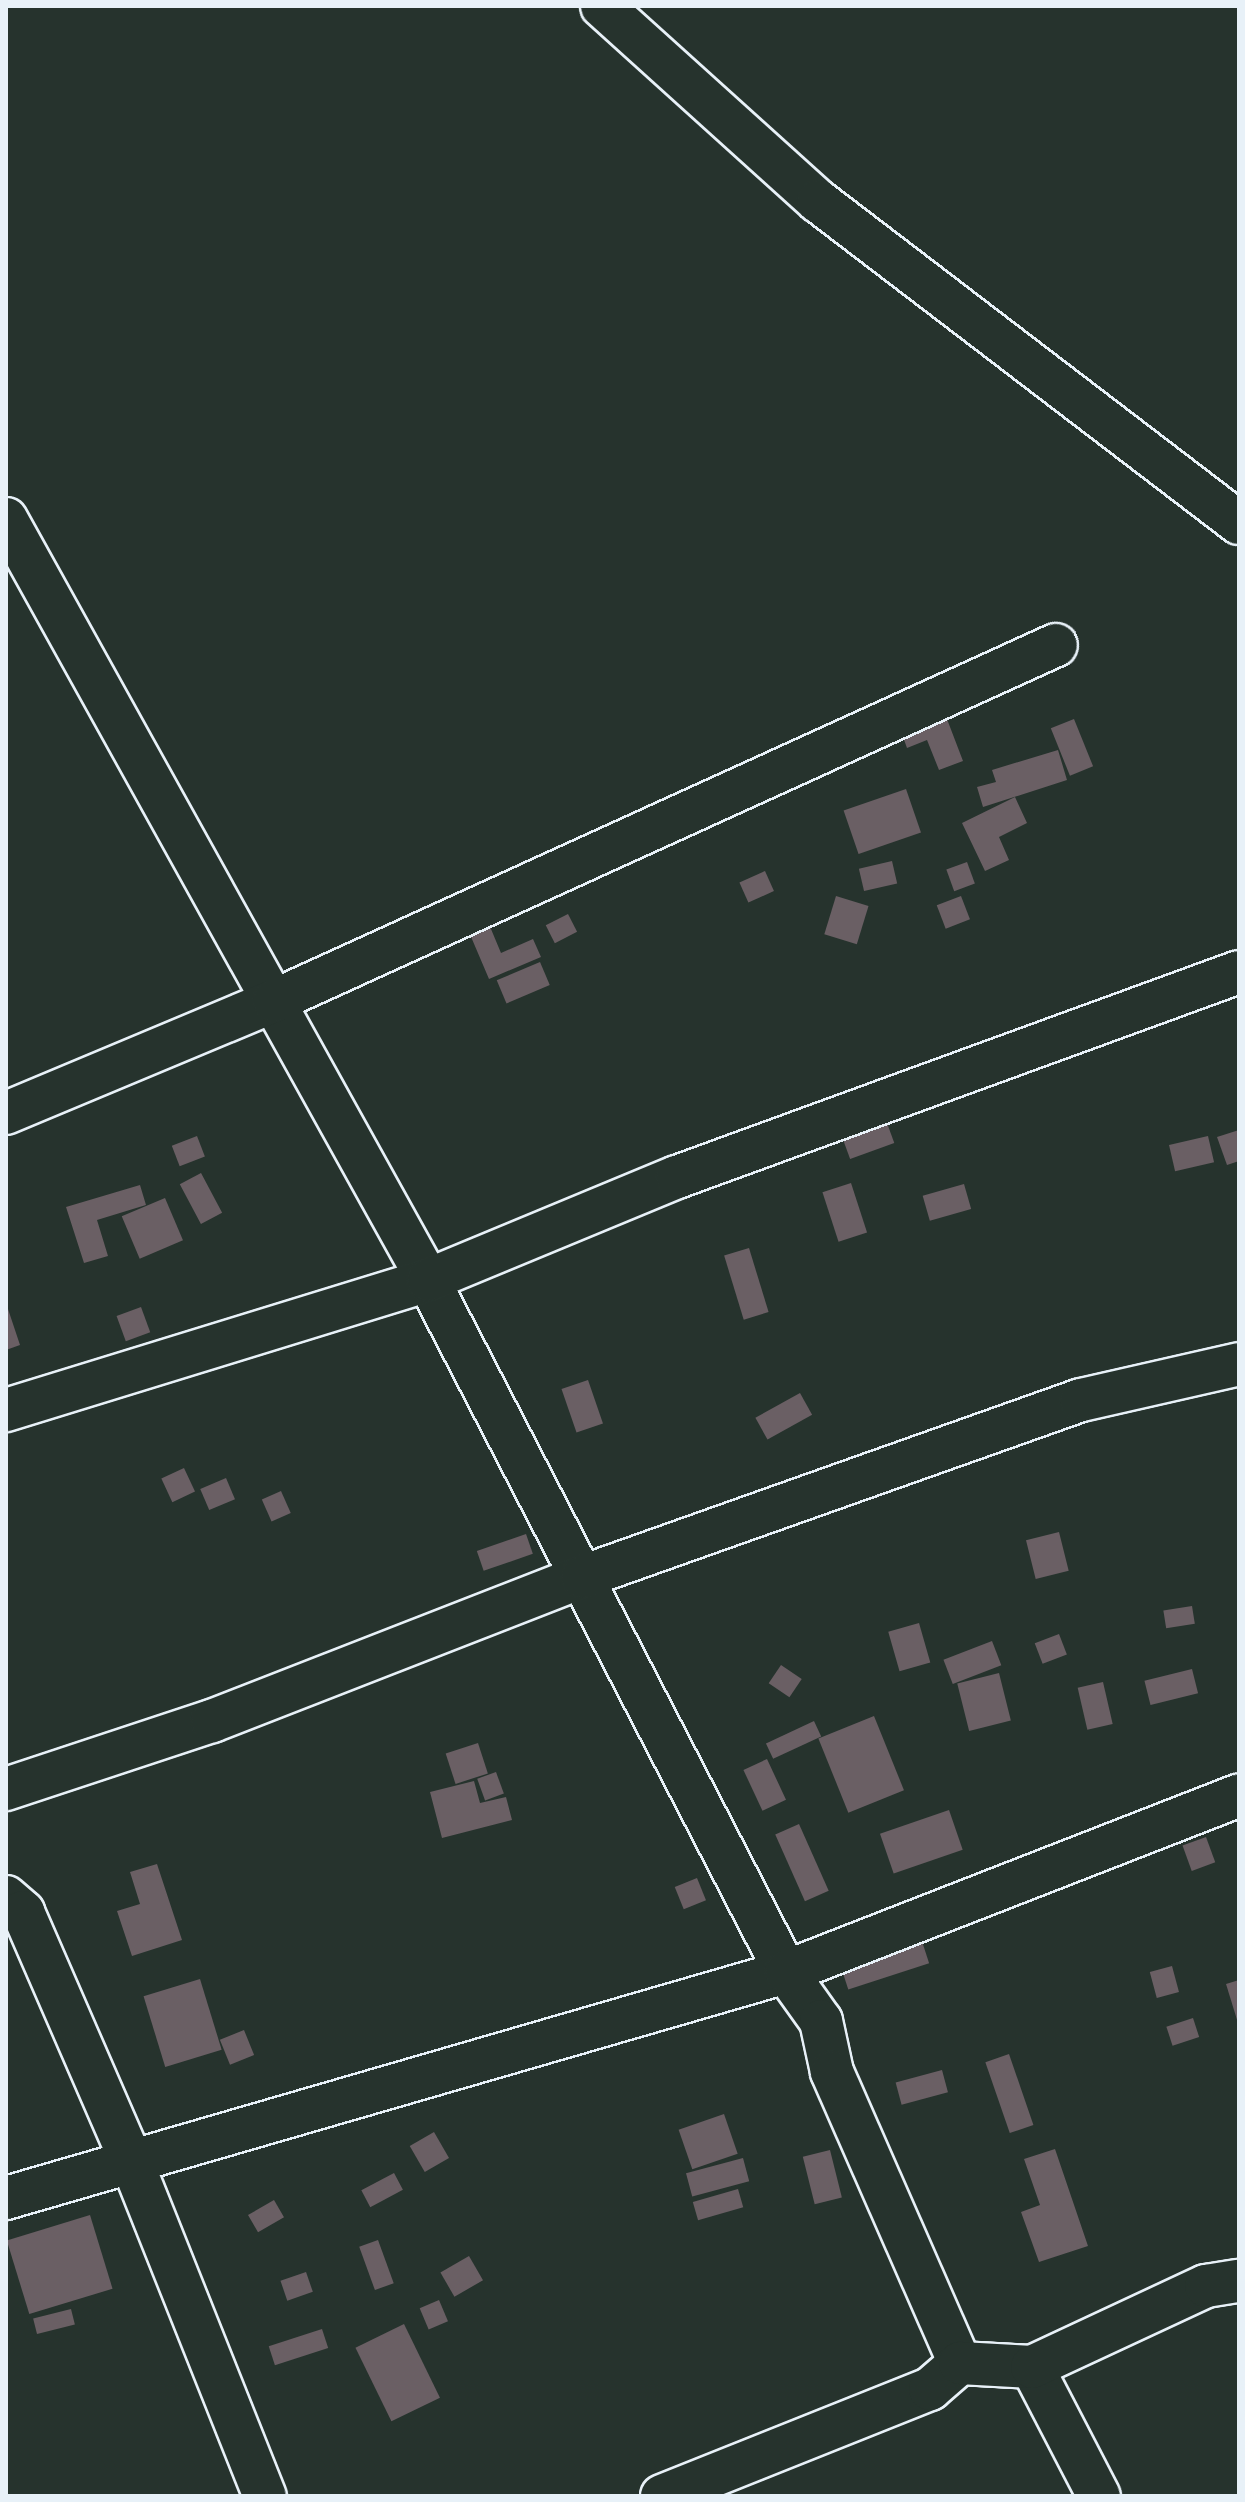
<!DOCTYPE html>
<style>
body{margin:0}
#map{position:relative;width:1245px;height:2502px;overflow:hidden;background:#26332d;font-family:Sriracha,sans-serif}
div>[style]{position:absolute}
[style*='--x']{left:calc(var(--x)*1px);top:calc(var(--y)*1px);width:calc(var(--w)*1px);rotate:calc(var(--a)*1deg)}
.building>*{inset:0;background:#6a5f64;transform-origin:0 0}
.roads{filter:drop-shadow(2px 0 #e8f1f8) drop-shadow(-2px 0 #e8f1f8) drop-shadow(0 2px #e8f1f8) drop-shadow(0 -2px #e8f1f8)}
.minor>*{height:42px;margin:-21px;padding:0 21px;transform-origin:21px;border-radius:21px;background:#26332d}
span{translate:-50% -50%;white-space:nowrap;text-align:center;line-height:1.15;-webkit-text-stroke:8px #26332d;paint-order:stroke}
.frame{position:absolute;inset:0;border:8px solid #e8f1f8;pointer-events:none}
</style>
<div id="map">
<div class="building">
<div style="clip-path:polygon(942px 706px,963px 761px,939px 770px,927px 740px,907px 748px,898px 723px)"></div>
<div style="left:1074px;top:719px;width:51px;height:25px;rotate:68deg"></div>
<div style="clip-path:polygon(1058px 750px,1067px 780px,983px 807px,977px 787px,996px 782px,992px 770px)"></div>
<div style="left:906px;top:789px;width:46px;height:66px;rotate:71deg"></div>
<div style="clip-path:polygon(1015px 797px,1027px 823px,999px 837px,1009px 860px,985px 871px,962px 823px)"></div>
<div style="left:892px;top:861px;width:23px;height:34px;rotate:77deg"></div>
<div style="left:967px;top:862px;width:23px;height:22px;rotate:70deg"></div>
<div style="left:765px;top:871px;width:22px;height:28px;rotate:66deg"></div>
<div style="left:836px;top:896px;width:34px;height:40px;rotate:17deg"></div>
<div style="left:961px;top:896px;width:25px;height:26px;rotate:69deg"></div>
<div style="left:568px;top:914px;width:20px;height:25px;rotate:63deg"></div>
<div style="clip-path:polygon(486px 917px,501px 953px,533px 939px,541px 957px,489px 979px,466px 925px)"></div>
<div style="left:540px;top:962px;width:25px;height:47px;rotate:67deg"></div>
<div style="left:883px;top:1112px;width:33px;height:47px;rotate:70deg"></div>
<div style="clip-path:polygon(1239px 1130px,1239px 1161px,1227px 1165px,1217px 1137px)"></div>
<div style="left:197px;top:1136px;width:22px;height:27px;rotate:69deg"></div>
<div style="left:1208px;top:1136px;width:27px;height:40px;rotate:77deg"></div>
<div style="left:201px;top:1173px;width:45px;height:24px;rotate:62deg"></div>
<div style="left:851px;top:1183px;width:52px;height:30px;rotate:72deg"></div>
<div style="left:964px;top:1184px;width:26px;height:43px;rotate:74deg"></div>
<div style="clip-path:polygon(140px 1185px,146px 1205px,97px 1220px,108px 1256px,84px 1263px,66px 1207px)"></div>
<div style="left:165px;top:1198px;width:46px;height:47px;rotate:67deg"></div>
<div style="left:749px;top:1248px;width:67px;height:26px;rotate:73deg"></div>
<div style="clip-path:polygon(6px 1303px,20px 1345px,6px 1350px)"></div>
<div style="left:141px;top:1307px;width:27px;height:26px;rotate:70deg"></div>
<div style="left:588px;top:1380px;width:46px;height:28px;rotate:71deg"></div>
<div style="left:800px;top:1393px;width:25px;height:51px;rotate:61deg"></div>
<div style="left:184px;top:1468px;width:26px;height:25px;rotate:65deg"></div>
<div style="left:226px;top:1478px;width:23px;height:28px;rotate:67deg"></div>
<div style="left:281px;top:1491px;width:24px;height:21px;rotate:66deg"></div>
<div style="left:1059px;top:1532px;width:40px;height:34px;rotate:76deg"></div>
<div style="left:526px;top:1534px;width:21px;height:52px;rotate:71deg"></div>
<div style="left:1192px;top:1606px;width:18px;height:29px;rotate:81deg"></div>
<div style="left:919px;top:1623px;width:41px;height:32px;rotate:74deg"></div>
<div style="left:1059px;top:1634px;width:22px;height:26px;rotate:69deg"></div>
<div style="left:992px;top:1641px;width:26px;height:52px;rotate:69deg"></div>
<div style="left:781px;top:1665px;width:25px;height:22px;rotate:34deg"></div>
<div style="left:1192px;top:1669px;width:25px;height:49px;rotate:76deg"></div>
<div style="left:999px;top:1673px;width:49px;height:43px;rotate:76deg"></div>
<div style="left:1103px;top:1682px;width:43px;height:26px;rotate:77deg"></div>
<div style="left:874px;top:1716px;width:80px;height:60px;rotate:68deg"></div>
<div style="left:814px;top:1721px;width:17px;height:53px;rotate:65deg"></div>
<div style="left:478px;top:1743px;width:32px;height:34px;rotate:72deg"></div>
<div style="left:767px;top:1759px;width:45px;height:26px;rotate:65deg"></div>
<div style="left:496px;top:1772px;width:23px;height:20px;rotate:70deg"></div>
<div style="clip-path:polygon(474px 1781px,480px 1803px,506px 1797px,512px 1820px,442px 1838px,430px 1792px)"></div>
<div style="left:949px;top:1810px;width:42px;height:73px;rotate:71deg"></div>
<div style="left:799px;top:1824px;width:73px;height:26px;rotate:66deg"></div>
<div style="left:1206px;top:1837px;width:27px;height:25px;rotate:70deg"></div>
<div style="clip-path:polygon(157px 1864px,182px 1940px,132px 1956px,117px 1911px,140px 1904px,130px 1872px)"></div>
<div style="left:697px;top:1878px;width:24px;height:24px;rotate:68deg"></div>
<div style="left:918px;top:1929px;width:36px;height:85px;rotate:72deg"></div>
<div style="left:1172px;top:1966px;width:27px;height:23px;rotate:75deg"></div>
<div style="left:200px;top:1979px;width:74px;height:59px;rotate:73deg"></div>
<div style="clip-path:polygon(1239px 1980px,1239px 2023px,1238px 2023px,1226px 1984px)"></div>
<div style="left:1193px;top:2018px;width:20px;height:28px;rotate:72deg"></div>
<div style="left:244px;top:2030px;width:27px;height:26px;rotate:68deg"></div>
<div style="left:1009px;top:2054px;width:75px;height:25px;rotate:71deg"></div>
<div style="left:942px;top:2070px;width:23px;height:48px;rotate:75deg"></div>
<div style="left:724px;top:2114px;width:42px;height:48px;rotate:71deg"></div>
<div style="left:434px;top:2132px;width:30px;height:28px;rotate:60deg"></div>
<div style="clip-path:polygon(1055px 2149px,1088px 2246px,1039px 2262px,1021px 2212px,1040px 2205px,1024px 2159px)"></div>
<div style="left:830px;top:2150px;width:49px;height:28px;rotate:76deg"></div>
<div style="left:743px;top:2158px;width:24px;height:59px;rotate:75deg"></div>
<div style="left:394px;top:2173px;width:19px;height:37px;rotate:62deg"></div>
<div style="left:738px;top:2189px;width:19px;height:47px;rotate:74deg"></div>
<div style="left:274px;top:2200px;width:20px;height:30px;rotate:60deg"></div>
<div style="left:90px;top:2215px;width:77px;height:87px;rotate:73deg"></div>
<div style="left:378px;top:2240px;width:46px;height:20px;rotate:70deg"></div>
<div style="left:469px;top:2256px;width:28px;height:33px;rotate:60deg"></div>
<div style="left:306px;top:2272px;width:21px;height:27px;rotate:71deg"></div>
<div style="left:439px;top:2300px;width:23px;height:21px;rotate:67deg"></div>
<div style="left:71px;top:2309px;width:16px;height:39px;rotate:76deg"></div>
<div style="left:404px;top:2324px;width:82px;height:54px;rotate:64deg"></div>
<div style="left:322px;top:2329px;width:20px;height:56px;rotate:72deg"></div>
</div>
<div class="roads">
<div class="minor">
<div style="--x:602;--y:6;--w:291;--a:42.1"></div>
<div style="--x:818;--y:201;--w:530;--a:37.41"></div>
<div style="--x:6;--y:519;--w:870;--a:60.99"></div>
<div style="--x:428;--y:1280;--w:779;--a:62.65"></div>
<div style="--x:786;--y:1972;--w:60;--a:54.5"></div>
<div style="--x:821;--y:2021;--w:52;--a:77.8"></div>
<div style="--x:832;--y:2072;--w:318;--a:66.3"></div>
<div style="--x:6;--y:1113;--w:290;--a:-22.7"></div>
<div style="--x:274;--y:1001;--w:859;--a:-24.48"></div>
<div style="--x:6;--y:1410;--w:442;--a:-17.1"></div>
<div style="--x:428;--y:1280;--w:269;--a:-22.5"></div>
<div style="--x:677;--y:1177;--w:598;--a:-20.04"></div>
<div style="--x:6;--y:1789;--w:217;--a:-18.3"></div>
<div style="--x:212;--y:1721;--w:397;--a:-21.3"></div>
<div style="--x:582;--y:1577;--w:529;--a:-19.53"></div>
<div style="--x:1081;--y:1400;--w:162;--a:-12.8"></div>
<div style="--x:6;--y:1897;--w:23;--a:41"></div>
<div style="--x:23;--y:1912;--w:270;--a:66.5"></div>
<div style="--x:131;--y:2160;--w:362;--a:68.3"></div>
<div style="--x:6;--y:2198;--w:812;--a:-16.16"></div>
<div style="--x:786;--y:1972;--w:486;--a:-21.3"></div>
<div style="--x:1032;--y:2367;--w:145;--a:62.6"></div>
<div style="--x:662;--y:2496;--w:289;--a:-21.8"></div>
<div style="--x:930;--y:2389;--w:40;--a:-41"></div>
<div style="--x:960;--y:2363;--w:72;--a:3.2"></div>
<div style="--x:1032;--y:2367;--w:192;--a:-25"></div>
<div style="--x:1206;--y:2286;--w:33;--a:-9"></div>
</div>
</div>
<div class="frame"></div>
</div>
